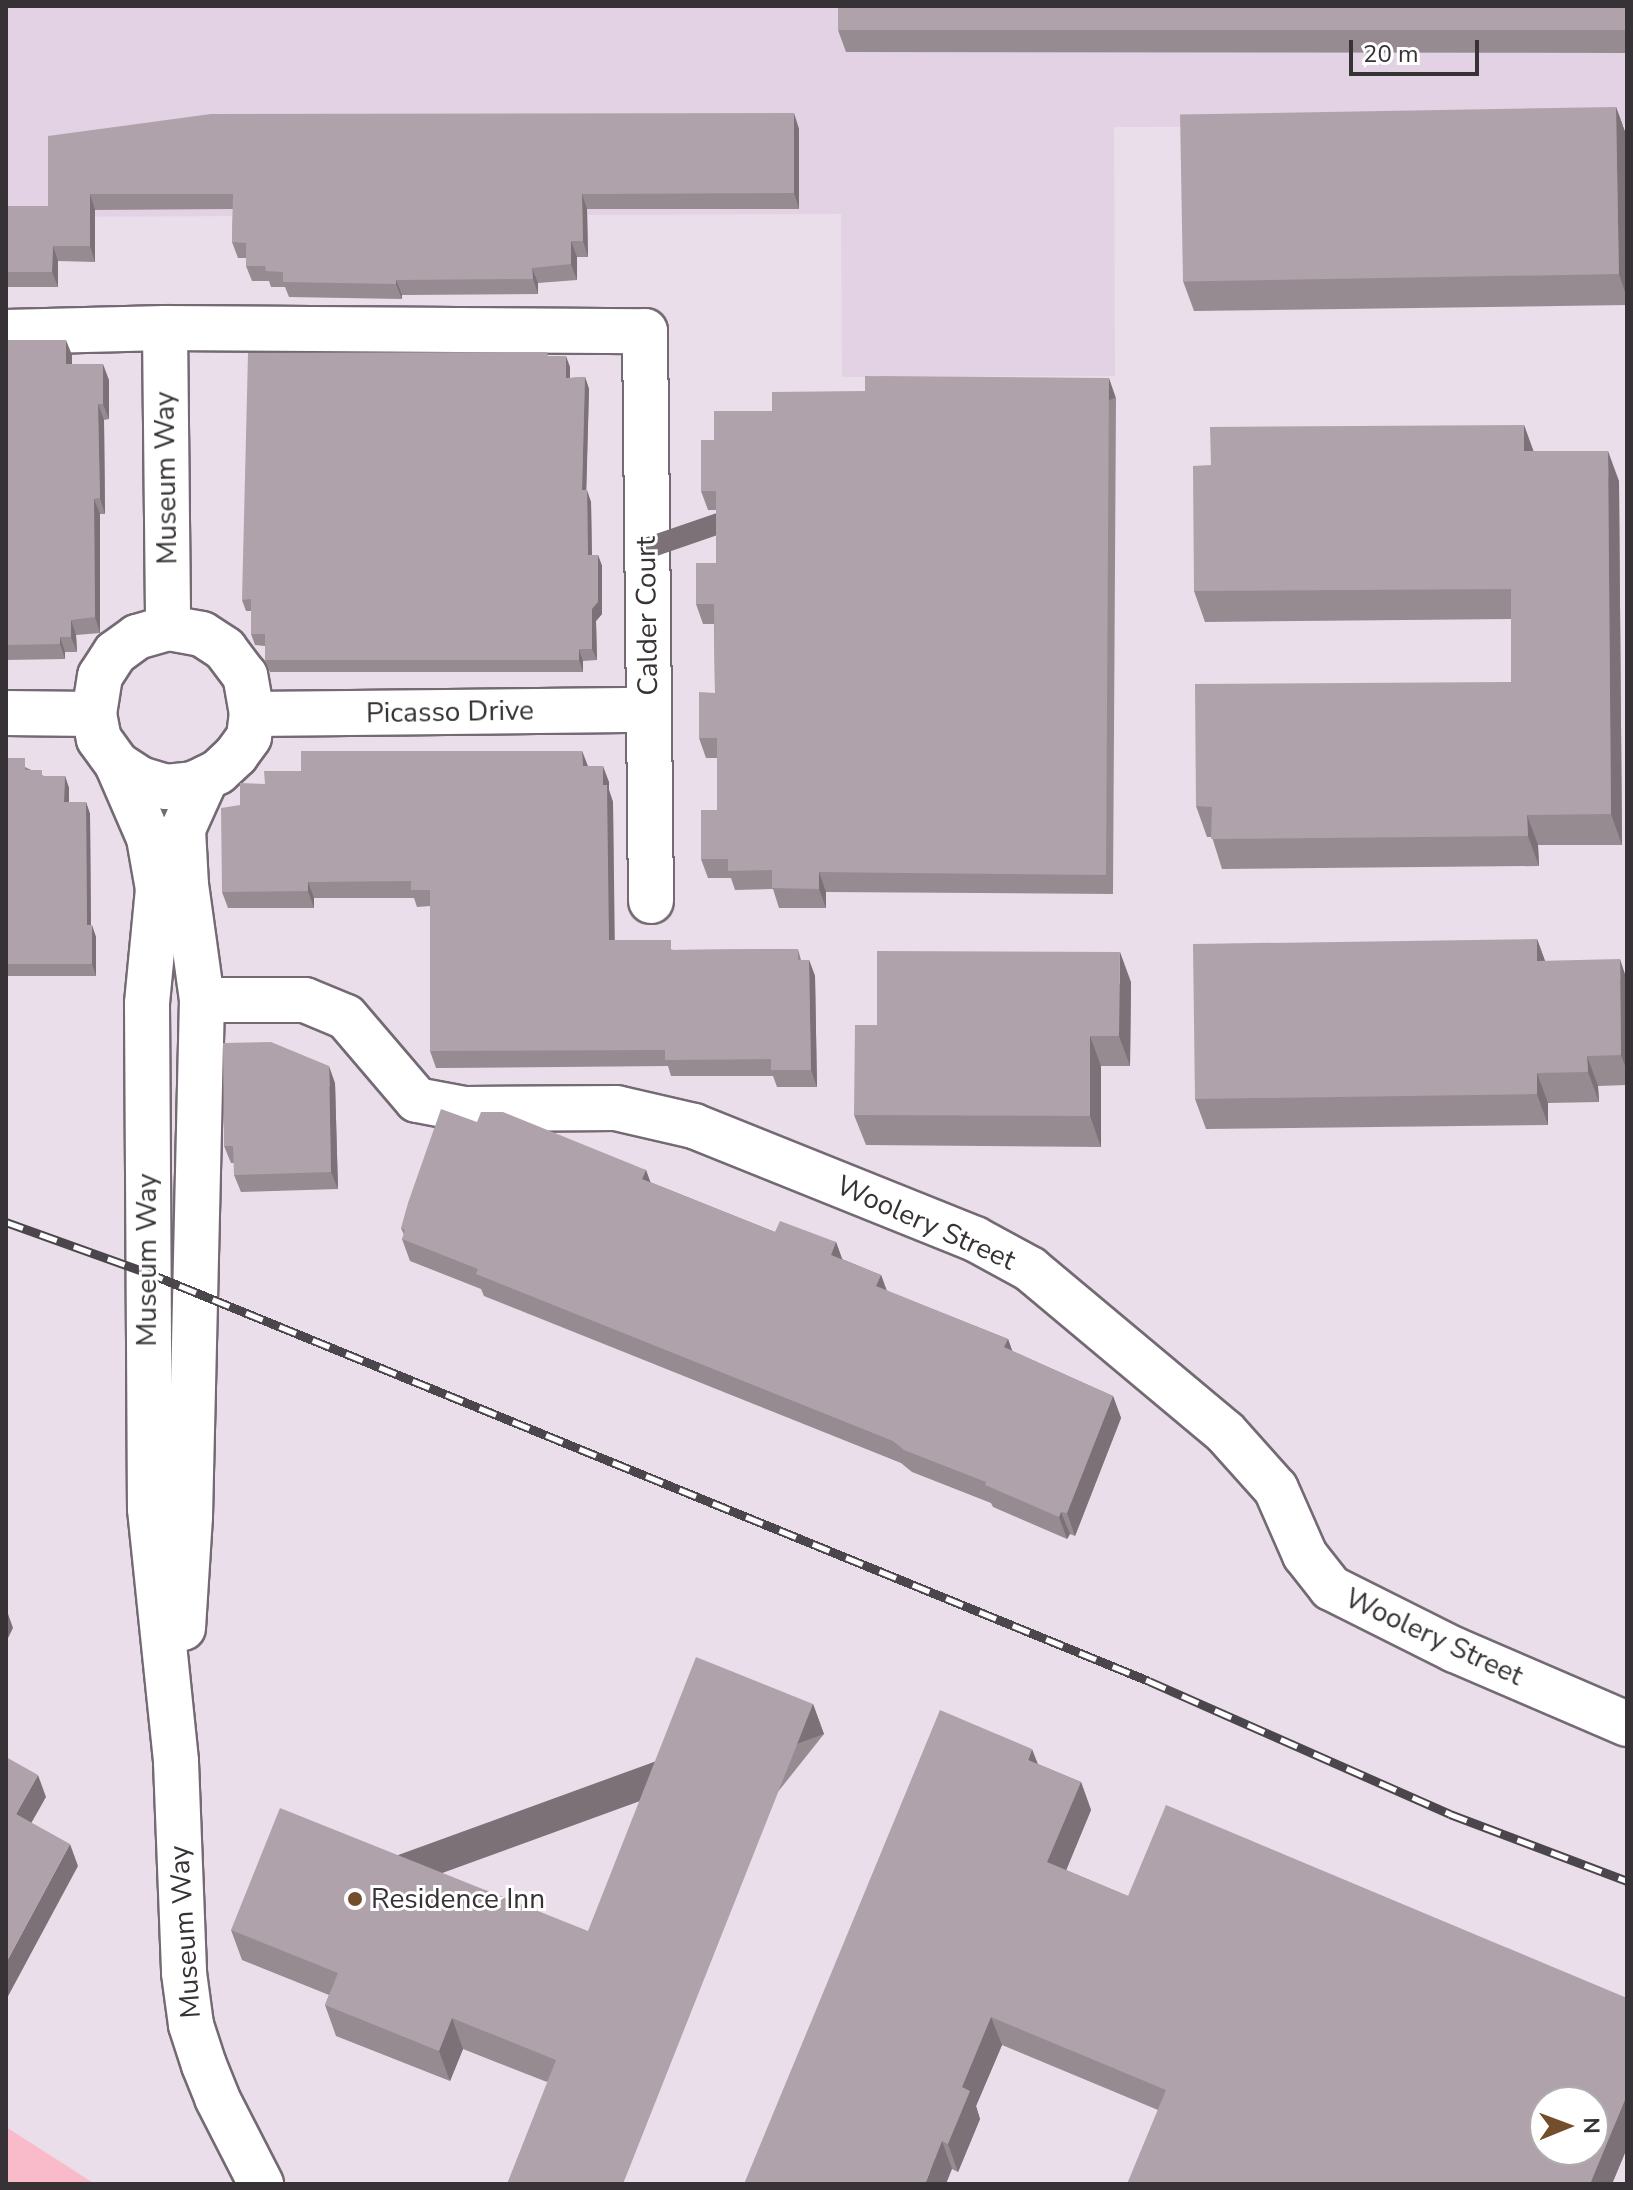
<!DOCTYPE html>
<style>
body{margin:0}
#map{position:relative;width:1633px;height:2190px;overflow:hidden;background:#e9deea;font-family:"Nunito Sans",sans-serif}
div>[style]{position:absolute}
[style*='--x']{left:calc(var(--x)*1px);top:calc(var(--y)*1px);width:calc(var(--w)*1px);rotate:calc(var(--a)*1deg)}
.built>*{inset:0;background:#e2d2e4}
.green>*{inset:0;background:#f9baca}
.roads{filter:drop-shadow(2px 0 #736a74) drop-shadow(-2px 0 #736a74) drop-shadow(0 2px #736a74) drop-shadow(0 -2px #736a74)}
.minor>*{height:44px;margin:-22px;padding:0 22px;transform-origin:22px;border-radius:22px;background:#fff}
.rail>*{height:9px;margin-top:-4.5px;transform-origin:0;background:repeating-linear-gradient(90deg,#fff 0 18px,#4b464b 0 36px);box-sizing:border-box;border-block:2px solid #4b464b}
.wall>*{inset:0;background:#978b92}
.shaded-wall>*{inset:0;background:#7b7177;transform-origin:0 0}
.building>*{inset:0;background:#b0a2aa;transform-origin:0 0}
.dots>*{width:22px;height:22px;translate:-50% -50%;box-sizing:border-box;border:4px solid #fff;border-radius:50%}
span{translate:-50% -50%;white-space:nowrap;text-align:center;line-height:1.15;-webkit-text-stroke:6px #fff;paint-order:stroke}
.street-label{font-size:28px;color:#363236}
.poi-label{font-size:28px;color:#363236}
.left{translate:0 -50%;text-align:left}
.frame{position:absolute;inset:0;border:8px solid #363236;pointer-events:none}
.north{position:absolute;left:1529px;top:2086px;width:80px;height:80px;box-sizing:border-box;background:#fff;border:2px solid #afadaf;border-radius:50%;rotate:89deg;font-size:22px;font-weight:700;line-height:32px;text-align:center;color:#363236}
.north::after{content:'';display:block;margin:auto;width:28px;height:36px;background:#744d2b;clip-path:polygon(50% 0,100% 100%,50% 72%,0 100%)}
.scale{position:absolute;left:1349px;top:40px;width:130px;height:36px;box-sizing:border-box;border:4px solid #363236;border-top:0;padding-left:10px;font-size:24px;line-height:28px;white-space:nowrap;color:#363236;-webkit-text-stroke:6px #fff;paint-order:stroke}
</style>
<div id="map">
<div class="built">
<div style="clip-path:polygon(6px 6px,1627px 6px,1627px 125px,1114px 127px,1115px 376px,842px 377px,841px 214px,6px 217px)"></div>
</div>
<div class="green">
<div style="clip-path:polygon(6px 2127px,95px 2184px,6px 2184px)"></div>
</div>
<div class="roads">
<div class="minor">
<div style="--x:165;--y:328;--w:300;--a:89.4"></div>
<div style="--x:6;--y:332;--w:159;--a:-1.4"></div>
<div style="--x:165;--y:328;--w:480;--a:0.4"></div>
<div style="--x:645;--y:331;--w:570;--a:89.4"></div>
<div style="--x:6;--y:713;--w:88;--a:0.7"></div>
<div style="--x:252;--y:714;--w:396;--a:-0.6"></div>
<div style="--x:117;--y:764;--w:27;--a:33"></div>
<div style="--x:140;--y:779;--w:27;--a:17"></div>
<div style="--x:166;--y:787;--w:27;--a:-6"></div>
<div style="--x:193;--y:784;--w:14;--a:-25"></div>
<div style="--x:206;--y:778;--w:13;--a:-27"></div>
<div style="--x:218;--y:772;--w:25;--a:-43"></div>
<div style="--x:236;--y:755;--w:22;--a:-54"></div>
<div style="--x:249;--y:737;--w:23;--a:-83"></div>
<div style="--x:252;--y:714;--w:39;--a:-100"></div>
<div style="--x:245;--y:676;--w:34;--a:-127"></div>
<div style="--x:225;--y:649;--w:27;--a:-147"></div>
<div style="--x:202;--y:634;--w:35;--a:-170"></div>
<div style="--x:168;--y:628;--w:32;--a:164"></div>
<div style="--x:137;--y:637;--w:27;--a:144"></div>
<div style="--x:115;--y:653;--w:27;--a:123"></div>
<div style="--x:100;--y:676;--w:38;--a:99"></div>
<div style="--x:94;--y:714;--w:25;--a:79"></div>
<div style="--x:99;--y:739;--w:31;--a:54"></div>
<div style="--x:117;--y:764;--w:81;--a:66.6"></div>
<div style="--x:149;--y:838;--w:52;--a:80"></div>
<div style="--x:158;--y:889;--w:116;--a:95.5"></div>
<div style="--x:147;--y:1004;--w:505;--a:89.66"></div>
<div style="--x:150;--y:1509;--w:254;--a:84.1"></div>
<div style="--x:176;--y:1762;--w:211;--a:87.8"></div>
<div style="--x:184;--y:1973;--w:52;--a:82.3"></div>
<div style="--x:191;--y:2025;--w:42;--a:72"></div>
<div style="--x:204;--y:2065;--w:35;--a:68"></div>
<div style="--x:217;--y:2098;--w:97;--a:62.9"></div>
<div style="--x:202;--y:1000;--w:103;--a:0"></div>
<div style="--x:305;--y:1000;--w:44;--a:22.5"></div>
<div style="--x:346;--y:1017;--w:109;--a:49.5"></div>
<div style="--x:417;--y:1100;--w:49;--a:10.6"></div>
<div style="--x:465;--y:1109;--w:151;--a:-0.4"></div>
<div style="--x:616;--y:1108;--w:80;--a:13"></div>
<div style="--x:694;--y:1126;--w:303;--a:21.9"></div>
<div style="--x:975;--y:1239;--w:63;--a:28.6"></div>
<div style="--x:1030;--y:1269;--w:254;--a:39.9"></div>
<div style="--x:1225;--y:1432;--w:76;--a:48.2"></div>
<div style="--x:1276;--y:1489;--w:72;--a:66.3"></div>
<div style="--x:1305;--y:1555;--w:42;--a:51.8"></div>
<div style="--x:1331;--y:1588;--w:139;--a:26.6"></div>
<div style="--x:1455;--y:1650;--w:187;--a:23.3"></div>
<div style="--x:183;--y:1628;--w:112;--a:-86.4"></div>
<div style="--x:190;--y:1516;--w:516;--a:-88.67"></div>
<div style="--x:202;--y:1000;--w:116;--a:-97.9"></div>
<div style="--x:186;--y:885;--w:56;--a:-93.1"></div>
<div style="--x:183;--y:829;--w:56;--a:-65.7"></div>
</div>
</div>
<div class="rail">
<div style="--x:6;--y:1222;--w:149;--a:19.7"></div>
<div style="--x:146;--y:1272;--w:1083;--a:22.18"></div>
<div style="--x:1149;--y:1681;--w:329;--a:23.8"></div>
<div style="--x:1450;--y:1814;--w:189;--a:20.7"></div>
</div>
<div class="wall">
<div style="clip-path:polygon(1627px 6px,1627px 53px,846px 52px,838px 30px)"></div>
<div style="clip-path:polygon(1616px 107px,1627px 137px,1627px 305px,1194px 311px,1183px 281px)"></div>
<div style="clip-path:polygon(799px 129px,799px 209px,587px 209px,588px 257px,577px 257px,577px 280px,538px 283px,538px 294px,402px 295px,402px 299px,289px 297px,285px 287px,271px 287px,269px 281px,252px 281px,246px 266px,246px 258px,238px 258px,232px 242px,233px 209px,95px 210px,95px 262px,58px 261px,58px 287px,6px 287px,6px 206px,48px 206px,48px 136px)"></div>
<div style="clip-path:polygon(6px 340px,72px 355px,72px 364px,109px 380px,109px 419px,104px 420px,105px 514px,100px 514px,100px 633px,76px 635px,77px 652px,65px 652px,65px 659px,6px 660px)"></div>
<div style="clip-path:polygon(549px 356px,570px 367px,570px 378px,585px 377px,589px 389px,586px 490px,591px 502px,592px 555px,598px 555px,602px 566px,602px 614px,596px 621px,597px 660px,583px 661px,583px 672px,270px 672px,265px 660px,265px 646px,255px 645px,251px 634px,251px 611px,246px 611px,242px 600px)"></div>
<div style="clip-path:polygon(1116px 398px,1113px 894px,826px 892px,826px 908px,779px 908px,773px 889px,735px 890px,731px 878px,708px 878px,701px 859px,717px 810px,717px 758px,706px 758px,699px 738px,715px 693px,714px 624px,703px 624px,696px 604px,716px 563px,716px 510px,708px 510px,701px 491px,714px 440px,772px 411px)"></div>
<div style="clip-path:polygon(1524px 425px,1533px 451px,1619px 481px,1622px 845px,1538px 845px,1539px 866px,1222px 869px,1212px 837px,1207px 837px,1196px 806px,1511px 682px,1511px 619px,1205px 622px,1194px 591px,1211px 465px)"></div>
<div style="clip-path:polygon(582px 751px,588px 766px,609px 782px,609px 790px,613px 802px,614px 940px,674px 950px,798px 949px,801px 960px,809px 960px,815px 976px,817px 1087px,777px 1087px,773px 1076px,671px 1076px,668px 1066px,436px 1068px,430px 1051px,430px 906px,417px 907px,414px 898px,314px 898px,314px 908px,228px 908px,222px 892px,240px 805px,265px 784px,301px 771px)"></div>
<div style="clip-path:polygon(6px 758px,44px 776px,65px 776px,69px 788px,69px 802px,86px 802px,90px 814px,91px 925px,96px 937px,96px 976px,6px 976px)"></div>
<div style="clip-path:polygon(1537px 939px,1545px 961px,1627px 980px,1627px 1085px,1598px 1086px,1599px 1102px,1548px 1103px,1548px 1125px,1206px 1129px,1195px 1099px)"></div>
<div style="clip-path:polygon(1131px 982px,1130px 1066px,1101px 1066px,1101px 1147px,866px 1145px,854px 1115px,877px 1025px)"></div>
<div style="clip-path:polygon(335px 1083px,338px 1189px,241px 1192px,234px 1175px,234px 1163px,231px 1163px,224px 1146px)"></div>
<div style="clip-path:polygon(477px 1122px,646px 1170px,650px 1182px,775px 1232px,836px 1242px,842px 1259px,881px 1275px,887px 1291px,1008px 1339px,1012px 1351px,1113px 1396px,1121px 1418px,1075px 1536px,1070px 1534px,1067px 1539px,993px 1507px,991px 1503px,912px 1472px,901px 1463px,484px 1296px,481px 1289px,410px 1261px,402px 1239px,404px 1235px,401px 1228px)"></div>
<div style="clip-path:polygon(813px 1704px,824px 1734px,547px 2082px,463px 2049px,450px 2081px,336px 2036px,325px 2005px,329px 1995px,242px 1960px,231px 1930px,588px 1931px)"></div>
<div style="clip-path:polygon(1038px 1764px,1081px 1782px,1091px 1810px,1066px 1870px,1128px 1896px,1627px 1998px,1627px 2148px,1612px 2184px,1158px 2110px,1002px 2045px,976px 2106px,980px 2119px,958px 2172px,952px 2169px,744px 2184px)"></div>
</div>
<div class="shaded-wall">
<div style="clip-path:polygon(1616px 107px,1627px 137px,1627px 298px,1619px 274px)"></div>
<div style="clip-path:polygon(794px 113px,799px 129px,799px 209px,794px 193px)"></div>
<div style="clip-path:polygon(90px 194px,95px 210px,95px 262px,90px 246px)"></div>
<div style="clip-path:polygon(582px 194px,587px 209px,588px 257px,583px 241px)"></div>
<div style="clip-path:polygon(571px 241px,577px 257px,577px 280px,571px 264px)"></div>
<div style="clip-path:polygon(53px 246px,58px 261px,58px 287px,52px 272px)"></div>
<div style="clip-path:polygon(532px 268px,538px 283px,538px 294px,533px 279px)"></div>
<div style="clip-path:polygon(396px 280px,402px 295px,402px 299px,396px 284px)"></div>
<div style="clip-path:polygon(66px 340px,72px 355px,72px 380px,66px 364px)"></div>
<div style="clip-path:polygon(566px 356px,570px 367px,570px 389px,566px 378px)"></div>
<div style="clip-path:polygon(103px 364px,109px 380px,109px 419px,103px 404px)"></div>
<div style="clip-path:polygon(585px 377px,589px 389px,586px 502px,582px 490px)"></div>
<div style="left:1109px;top:378px;width:21px;height:497px;rotate:71deg"></div>
<div style="clip-path:polygon(98px 404px,104px 420px,105px 514px,100px 498px)"></div>
<div style="clip-path:polygon(1524px 425px,1535px 455px,1524px 451px)"></div>
<div style="clip-path:polygon(1608px 451px,1619px 481px,1622px 845px,1611px 814px)"></div>
<div style="clip-path:polygon(587px 490px,591px 502px,592px 566px,588px 555px)"></div>
<div style="clip-path:polygon(94px 499px,100px 514px,100px 633px,95px 617px)"></div>
<div style="clip-path:polygon(598px 555px,602px 566px,602px 614px,596px 621px,597px 660px,592px 649px,592px 609px)"></div>
<div style="clip-path:polygon(71px 620px,76px 635px,77px 652px,71px 637px)"></div>
<div style="clip-path:polygon(60px 637px,65px 652px,65px 659px,60px 644px)"></div>
<div style="clip-path:polygon(579px 649px,583px 661px,583px 672px,579px 660px)"></div>
<div style="clip-path:polygon(582px 751px,588px 767px,583px 766px)"></div>
<div style="clip-path:polygon(603px 766px,609px 782px,609px 790px,613px 802px,615px 957px,609px 940px,603px 785px)"></div>
<div style="clip-path:polygon(65px 776px,69px 788px,69px 814px,64px 802px)"></div>
<div style="clip-path:polygon(86px 802px,90px 814px,91px 937px,87px 925px)"></div>
<div style="clip-path:polygon(1527px 815px,1538px 845px,1539px 866px,1528px 836px)"></div>
<div style="clip-path:polygon(819px 872px,826px 892px,826px 908px,819px 889px)"></div>
<div style="clip-path:polygon(308px 882px,314px 898px,314px 908px,308px 891px)"></div>
<div style="clip-path:polygon(92px 925px,96px 937px,96px 976px,92px 964px)"></div>
<div style="clip-path:polygon(1537px 939px,1548px 969px,1537px 961px)"></div>
<div style="clip-path:polygon(1120px 952px,1131px 982px,1130px 1066px,1119px 1036px)"></div>
<div style="clip-path:polygon(1620px 959px,1627px 980px,1627px 1071px,1621px 1055px)"></div>
<div style="clip-path:polygon(809px 960px,815px 976px,817px 1087px,811px 1070px)"></div>
<div style="clip-path:polygon(1090px 1036px,1101px 1066px,1101px 1147px,1090px 1116px)"></div>
<div style="clip-path:polygon(1587px 1056px,1598px 1086px,1599px 1102px,1588px 1072px)"></div>
<div style="clip-path:polygon(329px 1066px,335px 1083px,338px 1189px,331px 1172px)"></div>
<div style="clip-path:polygon(1537px 1073px,1548px 1103px,1548px 1125px,1537px 1094px)"></div>
<div style="clip-path:polygon(646px 1170px,654px 1192px,642px 1179px)"></div>
<div style="clip-path:polygon(836px 1242px,844px 1264px,831px 1255px)"></div>
<div style="clip-path:polygon(881px 1275px,889px 1297px,876px 1286px)"></div>
<div style="clip-path:polygon(1008px 1339px,1016px 1361px,1004px 1347px)"></div>
<div style="clip-path:polygon(1113px 1396px,1121px 1418px,1075px 1536px,1067px 1513px)"></div>
<div style="clip-path:polygon(1061px 1512px,1070px 1534px,1067px 1539px,1059px 1517px)"></div>
<div style="clip-path:polygon(6px 1608px,13px 1628px,6px 1642px)"></div>
<div style="left:813px;top:1704px;width:32px;height:516px;rotate:70deg"></div>
<div style="clip-path:polygon(1032px 1749px,1043px 1777px,1028px 1760px)"></div>
<div style="clip-path:polygon(38px 1775px,46px 1797px,24px 1836px,16px 1814px)"></div>
<div style="clip-path:polygon(1081px 1782px,1091px 1810px,1058px 1890px,1047px 1862px)"></div>
<div style="clip-path:polygon(70px 1844px,78px 1866px,6px 2000px,6px 1963px)"></div>
<div style="clip-path:polygon(991px 2017px,1002px 2045px,976px 2106px,980px 2119px,958px 2172px,948px 2144px,962px 2087px)"></div>
<div style="clip-path:polygon(452px 2018px,463px 2049px,450px 2081px,439px 2051px)"></div>
<div style="clip-path:polygon(1627px 2095px,1627px 2148px,1612px 2184px,1590px 2184px)"></div>
<div style="clip-path:polygon(942px 2141px,952px 2169px,946px 2184px,925px 2184px)"></div>
</div>
<div class="building">
<div style="left:838px;top:6px;width:789px;height:24px"></div>
<div style="left:1616px;top:107px;width:167px;height:436px;rotate:89deg"></div>
<div style="clip-path:polygon(794px 113px,794px 193px,582px 194px,583px 241px,571px 241px,571px 264px,532px 268px,533px 279px,396px 280px,396px 284px,283px 282px,283px 272px,266px 271px,265px 266px,246px 266px,246px 243px,232px 242px,233px 194px,90px 194px,90px 246px,53px 246px,52px 272px,6px 272px,6px 206px,48px 206px,48px 136px,211px 114px)"></div>
<div style="clip-path:polygon(6px 340px,66px 340px,66px 364px,103px 364px,103px 404px,98px 404px,100px 498px,94px 499px,95px 617px,71px 620px,71px 637px,60px 637px,60px 644px,6px 645px)"></div>
<div style="clip-path:polygon(547px 352px,548px 356px,566px 356px,566px 378px,585px 377px,582px 490px,587px 490px,588px 555px,598px 555px,598px 602px,592px 609px,592px 649px,579px 649px,579px 660px,265px 660px,265px 634px,251px 634px,251px 599px,242px 600px,248px 353px)"></div>
<div style="clip-path:polygon(865px 376px,1109px 378px,1106px 875px,819px 872px,819px 889px,772px 888px,772px 870px,728px 871px,728px 859px,701px 859px,701px 810px,717px 810px,717px 738px,699px 738px,699px 692px,715px 693px,714px 604px,696px 604px,696px 563px,716px 563px,716px 491px,701px 491px,701px 440px,714px 440px,714px 411px,772px 411px,772px 392px,865px 391px)"></div>
<div style="clip-path:polygon(1524px 425px,1524px 451px,1608px 451px,1611px 814px,1527px 815px,1528px 836px,1211px 839px,1212px 807px,1196px 806px,1195px 684px,1511px 682px,1511px 589px,1194px 591px,1193px 466px,1211px 465px,1210px 427px)"></div>
<div style="clip-path:polygon(301px 751px,582px 751px,583px 766px,603px 766px,603px 785px,607px 785px,609px 940px,671px 940px,671px 950px,798px 949px,798px 960px,809px 960px,811px 1070px,771px 1070px,771px 1059px,665px 1060px,665px 1050px,430px 1051px,430px 890px,411px 890px,411px 881px,308px 882px,308px 891px,222px 892px,221px 808px,240px 805px,240px 783px,265px 784px,264px 771px,301px 771px)"></div>
<div style="clip-path:polygon(6px 758px,25px 758px,25px 770px,42px 770px,42px 776px,65px 776px,64px 802px,86px 802px,87px 925px,92px 925px,92px 964px,6px 964px)"></div>
<div style="clip-path:polygon(1537px 939px,1537px 961px,1620px 959px,1621px 1055px,1587px 1056px,1588px 1072px,1537px 1073px,1537px 1094px,1195px 1099px,1193px 944px)"></div>
<div style="clip-path:polygon(877px 951px,1120px 952px,1119px 1036px,1090px 1036px,1090px 1116px,854px 1115px,855px 1025px,877px 1025px)"></div>
<div style="clip-path:polygon(271px 1042px,329px 1066px,331px 1172px,234px 1175px,233px 1146px,224px 1146px,223px 1043px)"></div>
<div style="clip-path:polygon(441px 1109px,477px 1122px,481px 1112px,503px 1112px,646px 1170px,642px 1179px,775px 1232px,780px 1221px,836px 1242px,831px 1255px,881px 1275px,876px 1286px,1008px 1339px,1004px 1347px,1113px 1396px,1067px 1513px,1061px 1512px,1059px 1517px,985px 1485px,986px 1482px,904px 1450px,893px 1441px,476px 1274px,478px 1269px,402px 1239px,405px 1230px,401px 1228px,408px 1203px)"></div>
<div style="clip-path:polygon(696px 1657px,813px 1704px,623px 2184px,507px 2184px,556px 2060px,452px 2018px,439px 2051px,325px 2005px,338px 1973px,231px 1930px,280px 1808px,588px 1931px)"></div>
<div style="clip-path:polygon(evenodd,940px 1710px,1032px 1749px,1028px 1760px,1081px 1782px,1047px 1862px,1128px 1896px,1166px 1805px,1627px 1998px,1627px 2095px,1590px 2184px,1127px 2184px,1166px 2090px,991px 2017px,962px 2087px,970px 2091px,948px 2144px,942px 2141px,925px 2184px,744px 2184px,940px 1710px,1545px 2102px,1593px 2102px,1593px 2150px,1545px 2150px,1545px 2102px)"></div>
<div style="clip-path:polygon(6px 1757px,38px 1775px,16px 1814px,70px 1844px,6px 1963px)"></div>
</div>
<div class="dots">
<div style="left:355px;top:1899px;background:#744d2b"></div>
</div>
<div class="street-label">
<span style="left:166px;top:478px;rotate:-91deg">Museum Way</span>
<span style="left:647px;top:616px;rotate:-91deg">Calder Court</span>
<span style="left:450px;top:712px;rotate:-1deg">Picasso Drive</span>
<span style="left:926px;top:1223px;rotate:24deg">Woolery Street</span>
<span style="left:147px;top:1260px;rotate:-90deg">Museum Way</span>
<span style="left:1434px;top:1637px;rotate:25deg">Woolery Street</span>
<span style="left:185px;top:1932px;rotate:-94deg">Museum Way</span>
</div>
<div class="poi-label">
<span class="left" style="left:371px;top:1899px">Residence Inn</span>
</div>
<div class="frame"></div>
<div class="north">N</div>
<div class="scale">20 m</div>
</div>
